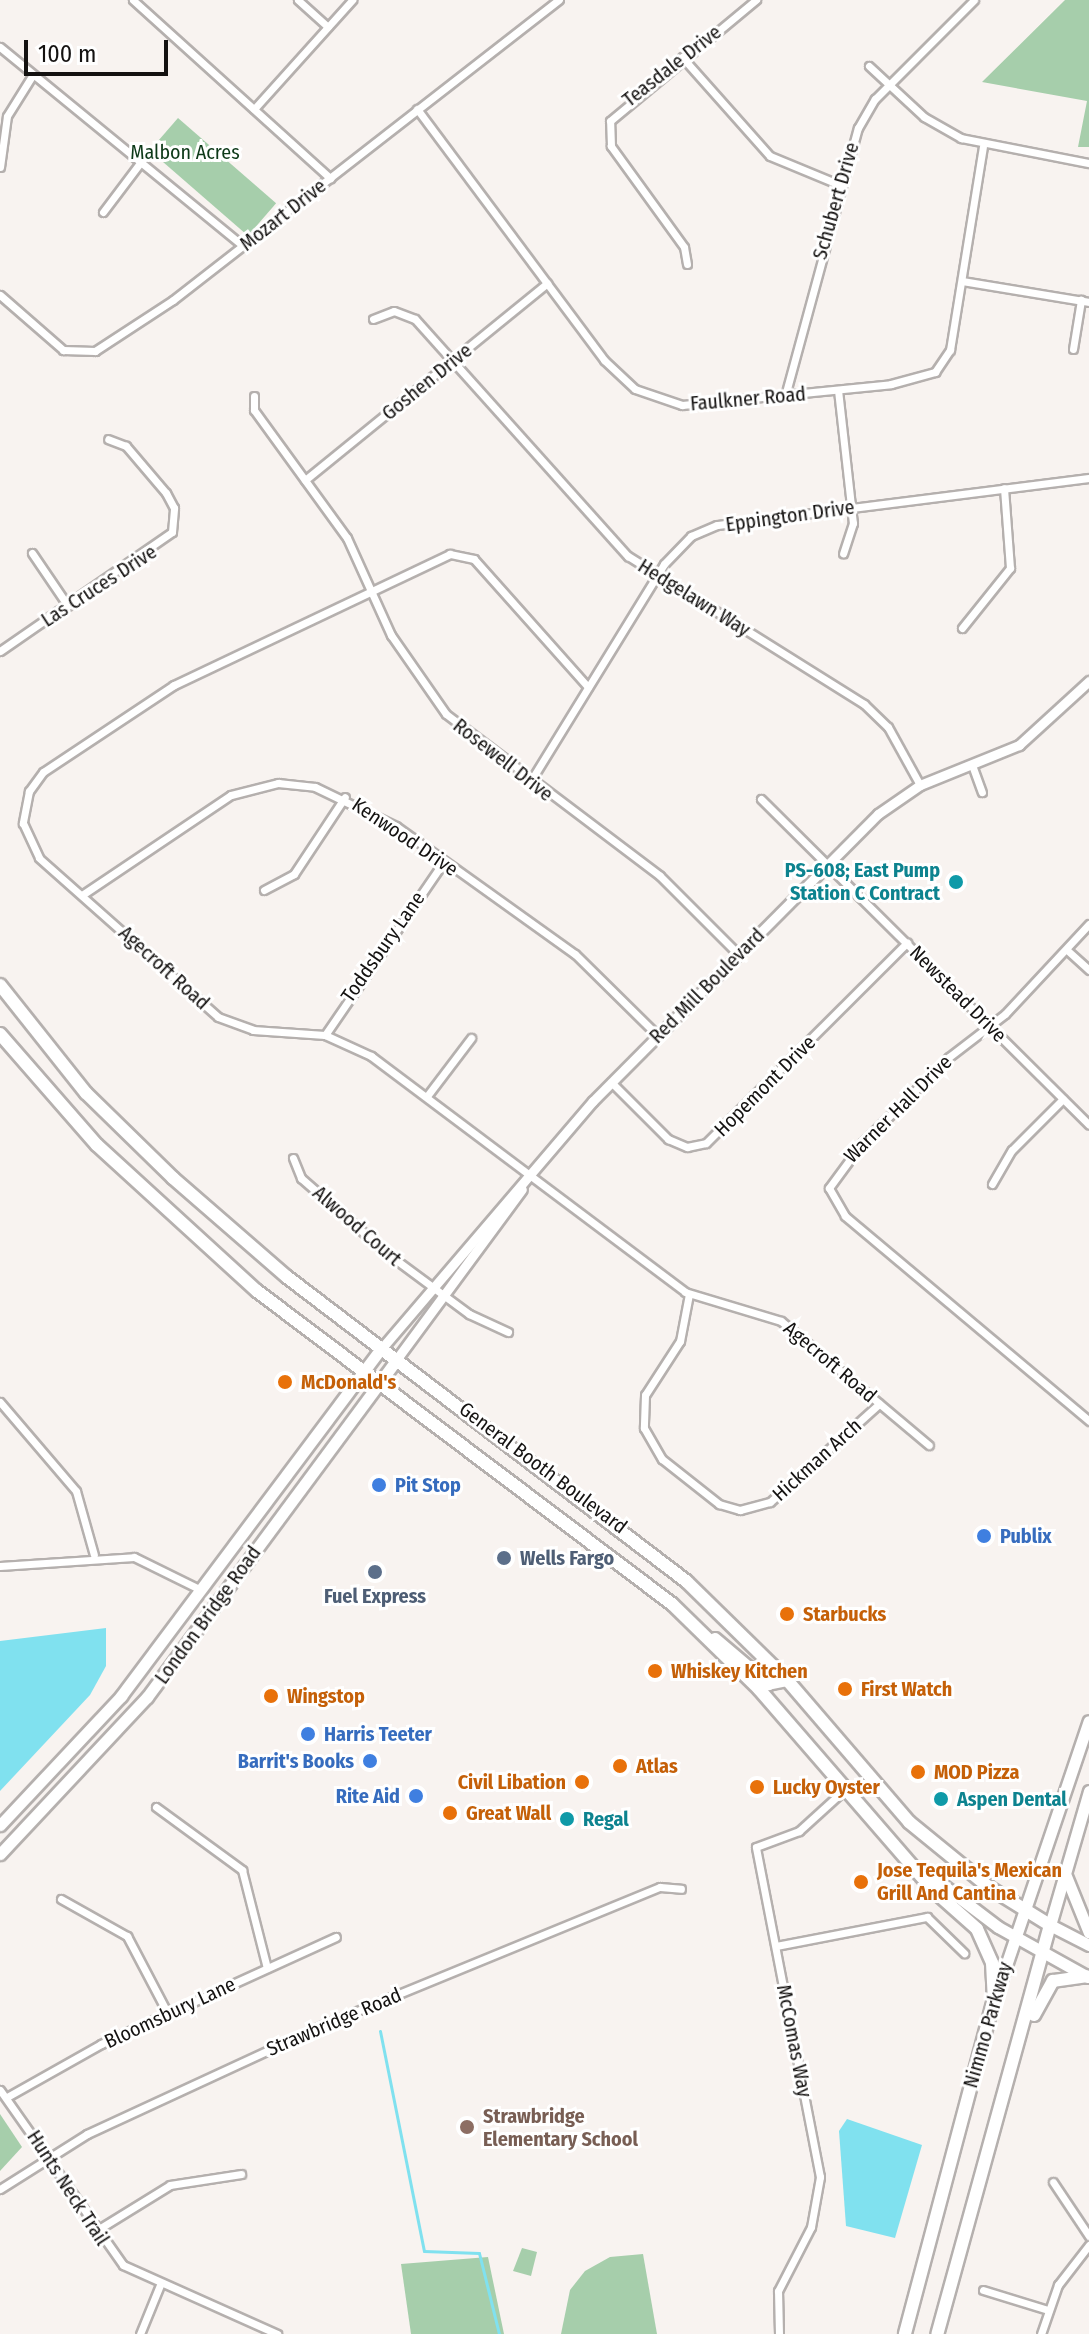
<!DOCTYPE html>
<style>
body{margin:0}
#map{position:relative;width:1089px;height:2334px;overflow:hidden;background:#f8f3f0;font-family:"Fira Sans Condensed",sans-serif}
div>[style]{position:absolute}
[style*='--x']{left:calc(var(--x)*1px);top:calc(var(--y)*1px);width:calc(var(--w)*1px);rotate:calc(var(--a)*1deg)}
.green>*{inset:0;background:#a6ceab;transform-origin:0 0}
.water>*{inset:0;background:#80e1ef}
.stream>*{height:3px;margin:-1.5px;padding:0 1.5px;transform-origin:1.5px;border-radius:1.5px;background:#80e1ef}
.roads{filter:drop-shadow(2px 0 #b5b0ae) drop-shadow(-2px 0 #b5b0ae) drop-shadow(0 2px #b5b0ae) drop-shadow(0 -2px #b5b0ae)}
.minor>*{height:7px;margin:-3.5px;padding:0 3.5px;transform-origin:3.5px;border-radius:3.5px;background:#fff}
.tertiary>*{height:9px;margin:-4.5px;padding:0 4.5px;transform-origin:4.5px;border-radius:4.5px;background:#fff}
.secondary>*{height:11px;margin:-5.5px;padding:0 5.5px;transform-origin:5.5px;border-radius:5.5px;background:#fff}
.trunk>*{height:12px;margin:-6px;padding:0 6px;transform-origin:6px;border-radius:6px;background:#fff}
.dots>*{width:22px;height:22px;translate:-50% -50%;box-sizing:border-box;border:4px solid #fff;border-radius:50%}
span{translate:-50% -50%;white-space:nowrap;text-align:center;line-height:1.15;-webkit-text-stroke:6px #fff;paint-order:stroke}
.street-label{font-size:20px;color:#141211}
.park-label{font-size:20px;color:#0d3918}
.culture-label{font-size:20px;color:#0d838f;font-weight:700}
.right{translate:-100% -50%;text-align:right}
.left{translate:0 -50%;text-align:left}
.food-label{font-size:20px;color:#c56008;font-weight:700}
.shop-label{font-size:20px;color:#366cbe;font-weight:700}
.service-label{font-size:20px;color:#4e5e75;font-weight:700}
.education-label{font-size:20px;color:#785e54;font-weight:700}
.scale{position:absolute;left:24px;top:40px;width:144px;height:36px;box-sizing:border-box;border:4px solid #141211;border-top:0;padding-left:10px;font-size:24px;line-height:28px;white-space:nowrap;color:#141211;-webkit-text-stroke:6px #fff;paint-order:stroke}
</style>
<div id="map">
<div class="green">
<div style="clip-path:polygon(1065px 0,1089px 0,1089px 147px,1078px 147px,1087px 101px,982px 82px)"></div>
<div style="left:178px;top:118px;width:130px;height:43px;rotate:41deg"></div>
<div style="clip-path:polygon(0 2114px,22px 2147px,0 2171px)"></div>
<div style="clip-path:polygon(522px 2248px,537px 2252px,531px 2276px,513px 2271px)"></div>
<div style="clip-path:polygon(643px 2254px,657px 2334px,561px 2334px,570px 2290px,585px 2271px,610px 2257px)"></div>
<div style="clip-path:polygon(488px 2257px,504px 2334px,411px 2334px,401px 2264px)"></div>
</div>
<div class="water">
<div style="clip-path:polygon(106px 1628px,106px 1666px,90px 1695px,0 1791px,0 1641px)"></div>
<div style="clip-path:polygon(847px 2119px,922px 2145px,895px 2238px,846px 2226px,839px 2131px)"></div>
</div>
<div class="stream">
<div style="--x:380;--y:2031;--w:224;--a:78.7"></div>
<div style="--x:424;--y:2251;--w:55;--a:2.1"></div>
<div style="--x:479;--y:2253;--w:83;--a:76.1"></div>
</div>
<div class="roads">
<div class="minor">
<div style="--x:133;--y:0;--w:266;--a:42.1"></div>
<div style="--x:298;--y:0;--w:40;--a:42"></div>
<div style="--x:0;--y:47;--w:314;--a:39.3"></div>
<div style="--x:682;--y:57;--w:132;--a:48.4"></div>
<div style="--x:770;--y:156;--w:76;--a:22.5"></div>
<div style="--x:869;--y:66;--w:75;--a:42.8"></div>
<div style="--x:924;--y:117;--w:43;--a:29.6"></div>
<div style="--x:961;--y:138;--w:130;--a:11.1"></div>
<div style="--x:254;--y:109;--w:147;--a:-48"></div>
<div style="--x:417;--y:109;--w:313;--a:53.3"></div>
<div style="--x:604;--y:360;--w:42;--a:43.1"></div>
<div style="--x:635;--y:389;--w:50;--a:18.8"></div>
<div style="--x:682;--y:405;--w:210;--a:-5.7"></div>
<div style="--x:891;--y:384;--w:46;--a:-15.3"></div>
<div style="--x:935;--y:372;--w:27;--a:-56"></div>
<div style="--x:950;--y:350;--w:206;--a:-80.8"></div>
<div style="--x:0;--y:167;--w:51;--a:-82.2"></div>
<div style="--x:7;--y:116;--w:47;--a:-58"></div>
<div style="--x:103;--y:212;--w:66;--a:-53"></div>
<div style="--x:687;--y:264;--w:17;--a:-100"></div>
<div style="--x:684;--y:247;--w:125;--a:-125.9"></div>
<div style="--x:611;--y:146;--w:25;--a:-92"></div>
<div style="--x:610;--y:121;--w:190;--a:-39.7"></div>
<div style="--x:962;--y:281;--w:129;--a:9.4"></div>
<div style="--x:0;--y:295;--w:84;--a:41.1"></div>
<div style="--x:63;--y:350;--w:32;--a:2"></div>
<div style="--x:95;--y:351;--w:93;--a:-33.2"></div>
<div style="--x:173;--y:300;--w:489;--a:-37.9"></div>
<div style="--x:373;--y:319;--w:22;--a:-21"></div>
<div style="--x:394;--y:311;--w:22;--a:21"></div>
<div style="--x:415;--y:319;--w:319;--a:48.1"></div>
<div style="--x:628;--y:556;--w:279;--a:32.1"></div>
<div style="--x:864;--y:704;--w:33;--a:44"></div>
<div style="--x:888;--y:727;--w:66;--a:61.1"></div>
<div style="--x:1073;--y:349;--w:50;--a:-80.7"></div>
<div style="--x:838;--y:390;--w:134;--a:83.6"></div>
<div style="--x:853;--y:523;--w:32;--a:108"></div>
<div style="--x:254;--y:396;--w:14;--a:90"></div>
<div style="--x:254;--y:410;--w:158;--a:54"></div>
<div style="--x:347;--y:538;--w:107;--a:65.6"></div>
<div style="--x:391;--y:635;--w:96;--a:55.2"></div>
<div style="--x:446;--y:714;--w:268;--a:37.1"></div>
<div style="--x:660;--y:876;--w:110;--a:45"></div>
<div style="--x:785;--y:396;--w:278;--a:-74.8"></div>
<div style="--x:858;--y:128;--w:34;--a:-60"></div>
<div style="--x:875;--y:99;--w:140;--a:-45"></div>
<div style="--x:305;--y:480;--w:312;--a:-39.1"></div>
<div style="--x:32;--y:553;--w:64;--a:55.8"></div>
<div style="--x:962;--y:628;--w:77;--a:-51.3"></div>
<div style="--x:1010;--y:568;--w:80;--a:-94.3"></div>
<div style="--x:0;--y:651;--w:209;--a:-34.7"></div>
<div style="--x:172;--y:532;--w:24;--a:-85"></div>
<div style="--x:174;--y:508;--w:17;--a:-118"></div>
<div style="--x:166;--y:493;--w:62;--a:-130.4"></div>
<div style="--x:126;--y:446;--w:19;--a:-159"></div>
<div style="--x:588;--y:687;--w:171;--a:-131.7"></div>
<div style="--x:474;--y:559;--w:25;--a:-168"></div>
<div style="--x:450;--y:554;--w:306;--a:154.6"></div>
<div style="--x:174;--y:685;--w:157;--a:146.4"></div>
<div style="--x:43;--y:772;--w:24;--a:126"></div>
<div style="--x:29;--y:791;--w:33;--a:101"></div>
<div style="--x:23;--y:823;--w:38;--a:65"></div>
<div style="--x:39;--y:858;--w:239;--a:41.6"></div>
<div style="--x:218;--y:1017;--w:37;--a:20"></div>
<div style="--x:253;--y:1030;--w:72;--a:4"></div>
<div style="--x:325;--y:1035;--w:51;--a:24.5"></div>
<div style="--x:371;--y:1056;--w:393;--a:36.9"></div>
<div style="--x:685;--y:1292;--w:100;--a:16.8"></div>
<div style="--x:781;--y:1321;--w:193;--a:40"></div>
<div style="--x:972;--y:765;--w:29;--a:70"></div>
<div style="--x:530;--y:782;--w:256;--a:-58.4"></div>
<div style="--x:664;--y:564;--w:39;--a:-46"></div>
<div style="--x:691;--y:536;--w:28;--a:-23"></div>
<div style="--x:717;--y:525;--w:375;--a:-7.2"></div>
<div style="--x:761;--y:799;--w:462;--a:44.8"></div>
<div style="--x:264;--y:890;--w:34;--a:-28"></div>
<div style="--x:294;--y:874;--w:92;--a:-56.5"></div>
<div style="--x:82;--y:895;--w:179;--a:-33.9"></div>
<div style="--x:231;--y:795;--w:49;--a:-14.3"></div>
<div style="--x:278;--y:783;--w:37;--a:6"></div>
<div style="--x:315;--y:787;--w:90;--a:25.7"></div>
<div style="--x:396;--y:826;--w:220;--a:35.6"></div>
<div style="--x:575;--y:954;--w:115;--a:44.6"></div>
<div style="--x:1089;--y:924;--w:123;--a:133"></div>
<div style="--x:1005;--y:1014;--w:71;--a:142.5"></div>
<div style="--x:949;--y:1057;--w:122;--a:135.3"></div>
<div style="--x:862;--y:1143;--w:56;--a:126.3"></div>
<div style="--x:829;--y:1188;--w:32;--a:60"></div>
<div style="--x:845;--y:1216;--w:319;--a:40"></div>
<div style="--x:1067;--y:950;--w:30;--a:42"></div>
<div style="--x:325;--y:1035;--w:211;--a:-55.6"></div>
<div style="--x:611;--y:1082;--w:81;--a:45"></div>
<div style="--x:668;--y:1139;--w:21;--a:23"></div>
<div style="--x:687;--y:1147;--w:19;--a:-12"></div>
<div style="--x:706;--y:1143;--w:284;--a:-44.9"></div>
<div style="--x:427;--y:1096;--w:73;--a:-52.8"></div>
<div style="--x:293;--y:1158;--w:22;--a:68"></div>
<div style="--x:301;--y:1178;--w:116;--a:41.1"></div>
<div style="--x:388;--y:1254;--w:101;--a:36.5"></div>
<div style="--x:469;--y:1314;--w:43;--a:24.8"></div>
<div style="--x:992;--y:1184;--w:39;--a:-60"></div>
<div style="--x:1012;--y:1150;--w:72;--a:-45"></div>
<div style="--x:689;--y:1294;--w:48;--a:100.8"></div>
<div style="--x:680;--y:1341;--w:64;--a:122.9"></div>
<div style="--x:645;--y:1395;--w:33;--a:92"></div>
<div style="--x:644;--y:1428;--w:36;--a:60"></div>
<div style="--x:662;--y:1459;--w:73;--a:38.3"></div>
<div style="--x:719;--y:1504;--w:22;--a:16"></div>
<div style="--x:740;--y:1510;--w:31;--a:-15"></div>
<div style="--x:770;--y:1502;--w:147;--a:-42"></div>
<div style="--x:0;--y:1402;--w:117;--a:49.5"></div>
<div style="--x:76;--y:1491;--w:66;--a:74.3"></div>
<div style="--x:0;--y:1566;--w:134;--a:-3.8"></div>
<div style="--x:134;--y:1557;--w:75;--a:26.2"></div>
<div style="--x:156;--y:1807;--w:107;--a:36.2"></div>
<div style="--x:242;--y:1870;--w:101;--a:75.7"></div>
<div style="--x:61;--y:1899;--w:76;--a:29.3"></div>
<div style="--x:127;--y:1936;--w:88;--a:62.3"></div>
<div style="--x:776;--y:1946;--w:154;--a:-10.9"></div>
<div style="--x:927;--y:1917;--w:52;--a:44.2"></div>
<div style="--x:0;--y:2090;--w:214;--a:54.9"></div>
<div style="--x:123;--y:2265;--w:169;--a:24.1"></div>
<div style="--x:7;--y:2097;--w:108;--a:-29.4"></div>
<div style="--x:101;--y:2044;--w:258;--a:-24.5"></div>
<div style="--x:1053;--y:2182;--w:65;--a:56.3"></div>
<div style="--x:0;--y:2189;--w:103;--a:-32.3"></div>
<div style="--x:87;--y:2134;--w:260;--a:-24.8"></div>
<div style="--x:323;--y:2025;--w:364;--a:-22.3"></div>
<div style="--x:660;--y:1887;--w:21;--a:5"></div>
<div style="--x:94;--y:2232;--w:89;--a:-31.7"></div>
<div style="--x:170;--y:2185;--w:72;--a:-8.8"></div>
<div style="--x:983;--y:2290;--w:68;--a:17.1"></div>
<div style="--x:140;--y:2334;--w:53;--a:-67.8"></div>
<div style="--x:779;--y:2334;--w:43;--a:-91.3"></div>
<div style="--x:778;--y:2291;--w:72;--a:-62.7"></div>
<div style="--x:811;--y:2227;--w:51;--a:-79.8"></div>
<div style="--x:820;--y:2177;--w:336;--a:-101"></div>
<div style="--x:756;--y:1847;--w:46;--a:-20.4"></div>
<div style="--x:799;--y:1831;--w:61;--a:-42.3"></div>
<div style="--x:1041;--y:2334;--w:52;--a:-70.9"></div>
<div style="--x:1058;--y:2285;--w:51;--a:-52.2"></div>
</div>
<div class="tertiary">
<div style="--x:381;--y:1349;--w:326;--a:-49.5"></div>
<div style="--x:593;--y:1101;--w:404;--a:-45.2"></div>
<div style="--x:878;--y:814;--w:51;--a:-34.6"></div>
<div style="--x:920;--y:785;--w:107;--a:-22"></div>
<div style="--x:1019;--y:745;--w:95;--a:-42.4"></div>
<div style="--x:396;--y:1360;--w:212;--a:-53.6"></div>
</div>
<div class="secondary">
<div style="--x:1089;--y:1791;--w:140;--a:106.2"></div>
<div style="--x:1050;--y:1925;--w:44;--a:27.1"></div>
<div style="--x:0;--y:1825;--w:177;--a:-46.8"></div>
<div style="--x:121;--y:1696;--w:434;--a:-53.2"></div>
<div style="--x:0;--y:1854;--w:215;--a:-46.9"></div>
<div style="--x:147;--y:1697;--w:419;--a:-53.5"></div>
<div style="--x:919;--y:1867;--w:99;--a:37.2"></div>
<div style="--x:998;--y:1927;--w:103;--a:29.1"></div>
<div style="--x:1066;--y:1876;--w:61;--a:68"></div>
<div style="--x:996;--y:1995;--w:289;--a:-71.3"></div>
</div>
<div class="trunk">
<div style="--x:0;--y:985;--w:138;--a:51.5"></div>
<div style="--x:86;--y:1093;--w:122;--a:44.3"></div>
<div style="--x:173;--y:1178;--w:151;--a:41"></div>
<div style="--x:287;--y:1277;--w:502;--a:37.3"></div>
<div style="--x:686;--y:1581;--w:141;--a:44.4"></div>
<div style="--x:787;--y:1680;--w:187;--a:49.3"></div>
<div style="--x:909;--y:1822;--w:104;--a:39.2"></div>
<div style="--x:990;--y:1888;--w:70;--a:31.7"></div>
<div style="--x:1050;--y:1925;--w:424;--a:105.4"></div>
<div style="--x:0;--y:1034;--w:147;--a:48.9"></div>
<div style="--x:97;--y:1145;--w:217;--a:42.4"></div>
<div style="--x:257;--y:1291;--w:520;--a:37.02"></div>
<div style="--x:672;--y:1604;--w:122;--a:44.3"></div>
<div style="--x:759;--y:1689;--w:264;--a:49.1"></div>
<div style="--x:932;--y:1889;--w:60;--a:41.6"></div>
<div style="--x:977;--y:1929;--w:37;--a:66"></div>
<div style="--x:992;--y:1963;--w:36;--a:87"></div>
<div style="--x:994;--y:1999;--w:347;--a:104.9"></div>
<div style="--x:715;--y:1639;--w:70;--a:40.3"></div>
<div style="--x:768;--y:1684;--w:19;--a:-12"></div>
<div style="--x:1034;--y:2015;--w:39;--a:-61"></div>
<div style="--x:1053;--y:1981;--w:34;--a:-8"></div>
</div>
</div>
<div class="dots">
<div style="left:956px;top:882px;background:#0f9aa8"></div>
<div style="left:285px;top:1382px;background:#e8710a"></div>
<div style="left:379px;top:1485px;background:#3f7fe0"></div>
<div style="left:984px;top:1536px;background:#3f7fe0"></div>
<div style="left:504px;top:1558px;background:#5c6f8a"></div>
<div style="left:375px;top:1572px;background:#5c6f8a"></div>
<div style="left:787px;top:1614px;background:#e8710a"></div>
<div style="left:655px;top:1671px;background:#e8710a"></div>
<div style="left:845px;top:1689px;background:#e8710a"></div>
<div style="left:271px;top:1696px;background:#e8710a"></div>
<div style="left:308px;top:1734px;background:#3f7fe0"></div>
<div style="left:370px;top:1761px;background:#3f7fe0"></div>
<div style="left:620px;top:1766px;background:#e8710a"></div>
<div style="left:918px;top:1772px;background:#e8710a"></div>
<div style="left:582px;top:1782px;background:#e8710a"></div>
<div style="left:757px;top:1787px;background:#e8710a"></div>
<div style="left:416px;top:1796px;background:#3f7fe0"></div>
<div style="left:941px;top:1799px;background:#0f9aa8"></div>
<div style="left:450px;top:1813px;background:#e8710a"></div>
<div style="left:567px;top:1819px;background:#0f9aa8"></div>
<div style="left:861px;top:1882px;background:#e8710a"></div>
<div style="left:467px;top:2127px;background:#8d6e63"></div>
</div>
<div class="street-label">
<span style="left:672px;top:66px;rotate:-38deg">Teasdale Drive</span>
<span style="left:836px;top:201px;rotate:-74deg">Schubert Drive</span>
<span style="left:283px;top:215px;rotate:-38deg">Mozart Drive</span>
<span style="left:427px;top:382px;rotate:-39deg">Goshen Drive</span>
<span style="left:748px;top:399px;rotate:-5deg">Faulkner Road</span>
<span style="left:790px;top:516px;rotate:-8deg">Eppington Drive</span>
<span style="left:99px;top:586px;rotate:-33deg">Las Cruces Drive</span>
<span style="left:694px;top:598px;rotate:32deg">Hedgelawn Way</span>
<span style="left:503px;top:760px;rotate:38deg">Rosewell Drive</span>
<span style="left:405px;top:837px;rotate:34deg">Kenwood Drive</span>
<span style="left:383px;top:947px;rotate:-55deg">Toddsbury Lane</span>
<span style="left:164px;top:968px;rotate:42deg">Agecroft Road</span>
<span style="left:707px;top:986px;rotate:-45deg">Red Mill Boulevard</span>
<span style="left:958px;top:994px;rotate:45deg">Newstead Drive</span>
<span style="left:765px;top:1086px;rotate:-45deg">Hopemont Drive</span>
<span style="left:898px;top:1109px;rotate:-45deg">Warner Hall Drive</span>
<span style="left:357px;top:1226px;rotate:41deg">Alwood Court</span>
<span style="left:830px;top:1362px;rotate:40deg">Agecroft Road</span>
<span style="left:817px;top:1460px;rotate:-42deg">Hickman Arch</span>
<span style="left:543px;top:1468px;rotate:37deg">General Booth Boulevard</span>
<span style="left:208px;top:1615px;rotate:-54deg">London Bridge Road</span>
<span style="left:170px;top:2013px;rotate:-25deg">Bloomsbury Lane</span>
<span style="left:334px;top:2022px;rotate:-23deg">Strawbridge Road</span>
<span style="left:988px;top:2025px;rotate:-74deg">Nimmo Parkway</span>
<span style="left:794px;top:2041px;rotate:79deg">McComas Way</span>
<span style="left:68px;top:2188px;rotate:57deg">Hunts Neck Trail</span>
</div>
<div class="park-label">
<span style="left:185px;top:152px">Malbon Acres</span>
</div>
<div class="culture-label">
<span class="right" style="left:940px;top:882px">PS-608; East Pump<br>Station C Contract</span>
<span class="left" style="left:957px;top:1799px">Aspen Dental</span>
<span class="left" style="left:583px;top:1819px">Regal</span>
</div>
<div class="food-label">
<span class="left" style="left:301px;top:1382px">McDonald's</span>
<span class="left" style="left:803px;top:1614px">Starbucks</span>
<span class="left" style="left:671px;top:1671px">Whiskey Kitchen</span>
<span class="left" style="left:861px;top:1689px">First Watch</span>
<span class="left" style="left:287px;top:1696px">Wingstop</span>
<span class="left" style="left:636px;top:1766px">Atlas</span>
<span class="left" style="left:934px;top:1772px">MOD Pizza</span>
<span class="right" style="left:566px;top:1782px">Civil Libation</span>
<span class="left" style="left:773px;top:1787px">Lucky Oyster</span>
<span class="left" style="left:466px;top:1813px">Great Wall</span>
<span class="left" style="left:877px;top:1882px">Jose Tequila's Mexican<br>Grill And Cantina</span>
</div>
<div class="shop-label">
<span class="left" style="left:395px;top:1485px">Pit Stop</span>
<span class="left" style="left:1000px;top:1536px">Publix</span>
<span class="left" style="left:324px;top:1734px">Harris Teeter</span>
<span class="right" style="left:354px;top:1761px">Barrit's Books</span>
<span class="right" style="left:400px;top:1796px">Rite Aid</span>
</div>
<div class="service-label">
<span class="left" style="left:520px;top:1558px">Wells Fargo</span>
<span style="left:375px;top:1596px">Fuel Express</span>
</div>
<div class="education-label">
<span class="left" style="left:483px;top:2128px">Strawbridge<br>Elementary School</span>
</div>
<div class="scale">100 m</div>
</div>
